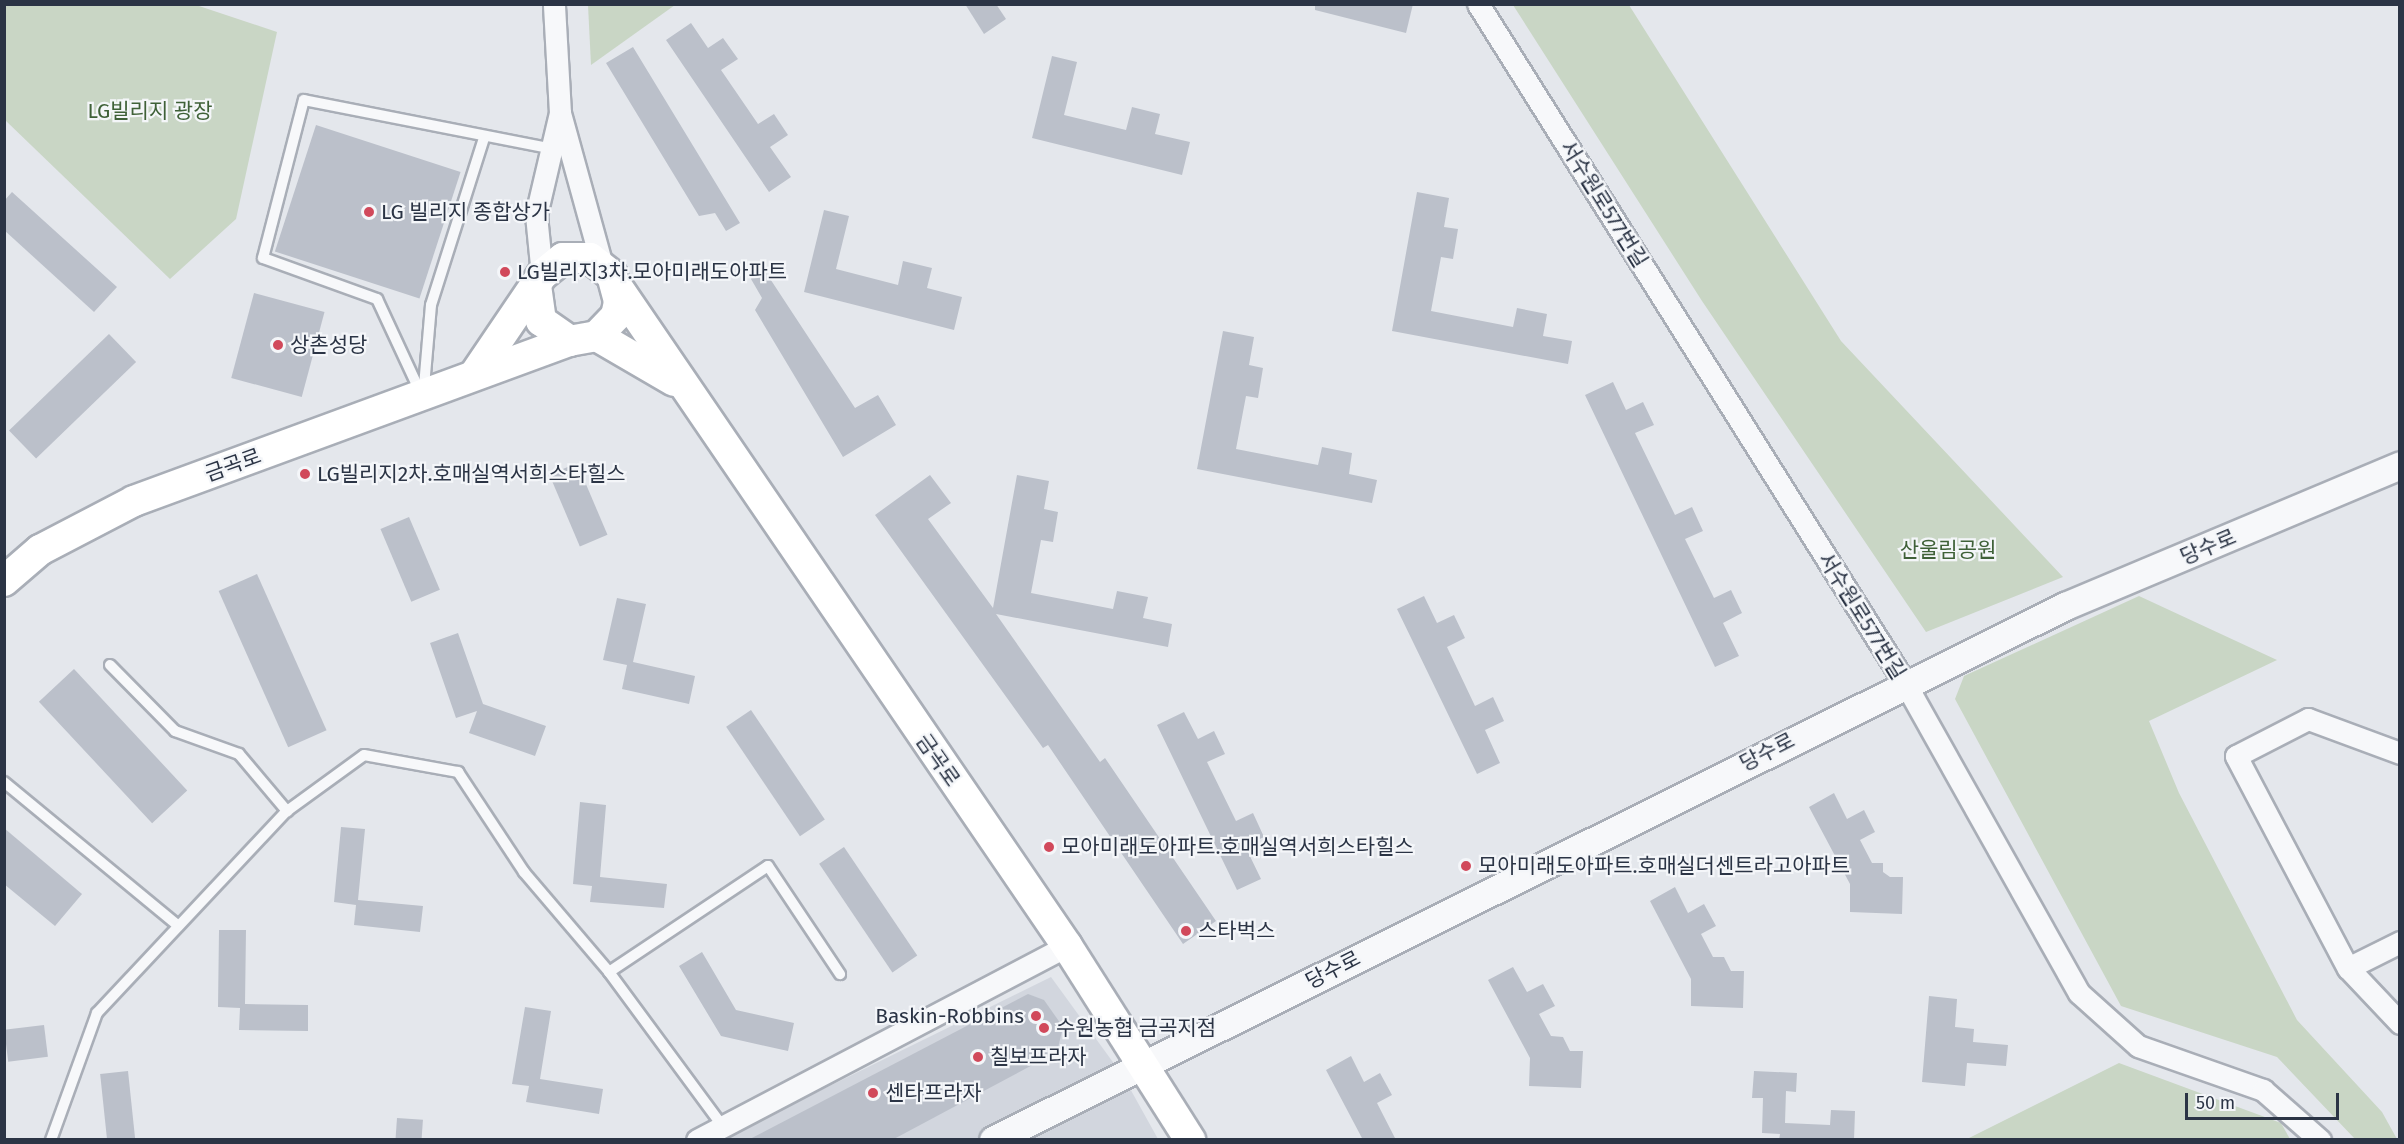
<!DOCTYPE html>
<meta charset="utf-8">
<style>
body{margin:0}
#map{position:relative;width:2404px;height:1144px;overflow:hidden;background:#e4e7ec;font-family:"Fira Sans","Noto Sans KR",sans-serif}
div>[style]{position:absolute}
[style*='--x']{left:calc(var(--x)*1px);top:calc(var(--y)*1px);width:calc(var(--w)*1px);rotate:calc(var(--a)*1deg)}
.built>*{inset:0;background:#d2d6de}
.green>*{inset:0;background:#c9d6c5}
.building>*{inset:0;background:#bbc0ca;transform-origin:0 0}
.roads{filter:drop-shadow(2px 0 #a9aeb7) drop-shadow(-2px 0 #a9aeb7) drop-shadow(0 2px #a9aeb7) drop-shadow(0 -2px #a9aeb7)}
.service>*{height:10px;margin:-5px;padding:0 5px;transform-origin:5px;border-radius:5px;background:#f7f8fa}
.minor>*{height:21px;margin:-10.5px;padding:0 10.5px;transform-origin:10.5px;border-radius:10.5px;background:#f7f8fa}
.tertiary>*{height:27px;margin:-13.5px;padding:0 13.5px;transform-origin:13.5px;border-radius:13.5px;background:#f7f8fa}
.secondary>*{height:30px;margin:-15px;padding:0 15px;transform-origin:15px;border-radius:15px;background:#fff}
.dots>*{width:16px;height:16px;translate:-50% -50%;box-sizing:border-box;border:3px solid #f4f6f9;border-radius:50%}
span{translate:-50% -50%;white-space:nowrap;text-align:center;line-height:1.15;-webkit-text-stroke:4.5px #f4f6f9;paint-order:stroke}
.park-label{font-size:21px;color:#3f6138}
.street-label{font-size:21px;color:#2b3445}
.poi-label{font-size:21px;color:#2b3445}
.left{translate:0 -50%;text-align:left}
.right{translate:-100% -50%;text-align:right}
.frame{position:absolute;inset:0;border:6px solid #2b3445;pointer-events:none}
.scale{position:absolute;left:2185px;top:1093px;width:154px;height:27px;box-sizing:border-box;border:3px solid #2b3445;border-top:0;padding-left:8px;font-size:18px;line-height:21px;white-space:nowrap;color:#2b3445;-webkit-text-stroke:4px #f4f6f9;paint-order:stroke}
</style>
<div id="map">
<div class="built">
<div style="clip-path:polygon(1051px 977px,1123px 1076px,1158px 1139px,720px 1140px)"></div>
</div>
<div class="green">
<div style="clip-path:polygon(4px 5px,196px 5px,277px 32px,236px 219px,170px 279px,5px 120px)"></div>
<div style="clip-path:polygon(588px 5px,588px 4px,675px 5px,591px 65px)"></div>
<div style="clip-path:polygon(1513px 5px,1629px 5px,1841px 341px,2063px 577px,1926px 632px,1702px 301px)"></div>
<div style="clip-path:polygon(2139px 596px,2277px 660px,2149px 721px,2179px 793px,2297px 1020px,2382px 1112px,2397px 1139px,2355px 1139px,2277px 1057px,2121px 1006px,1955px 699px,1964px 676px)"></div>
<div style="clip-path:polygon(2119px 1063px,2281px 1123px,2290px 1139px,1967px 1139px)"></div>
</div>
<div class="building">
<div style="clip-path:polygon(965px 4px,996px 4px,1006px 19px,984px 34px)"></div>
<div style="clip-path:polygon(1315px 4px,1413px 4px,1406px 33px,1315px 10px)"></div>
<div style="clip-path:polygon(691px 23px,708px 48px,723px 38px,738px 59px,721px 70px,758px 124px,774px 114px,788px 135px,770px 147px,791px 177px,769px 192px,666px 40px)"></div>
<div style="clip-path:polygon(633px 47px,740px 223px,726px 231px,715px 213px,699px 216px,606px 63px)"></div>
<div style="clip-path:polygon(1052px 56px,1077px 62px,1064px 115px,1126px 130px,1132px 107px,1160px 114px,1155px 134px,1190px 142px,1182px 175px,1032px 138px)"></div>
<div style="left:316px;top:125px;width:152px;height:133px;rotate:18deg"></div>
<div style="clip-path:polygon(12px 192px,117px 287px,94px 312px,4px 230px,4px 201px)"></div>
<div style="clip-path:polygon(1417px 192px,1449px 198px,1444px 227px,1458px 229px,1453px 259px,1441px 257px,1431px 311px,1513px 327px,1517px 308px,1547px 314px,1543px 336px,1572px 341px,1568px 364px,1392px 331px)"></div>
<div style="clip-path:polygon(824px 210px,849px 216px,836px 269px,898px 285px,903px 261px,932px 268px,927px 288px,962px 297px,954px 330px,804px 292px)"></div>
<div style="clip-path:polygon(759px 262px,855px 408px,878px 395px,896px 425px,843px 457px,755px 310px,762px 298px,751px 279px)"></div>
<div style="left:254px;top:293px;width:73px;height:88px;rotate:15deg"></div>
<div style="clip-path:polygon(1223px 331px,1254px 337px,1249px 365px,1263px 368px,1258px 398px,1246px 396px,1236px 449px,1318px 465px,1322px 447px,1352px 453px,1349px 474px,1377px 480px,1372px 503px,1197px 469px)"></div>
<div style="left:109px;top:334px;width:39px;height:139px;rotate:46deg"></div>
<div style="clip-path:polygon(1613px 382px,1626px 410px,1643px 402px,1654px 425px,1635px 433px,1675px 515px,1692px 507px,1703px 531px,1685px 539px,1714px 598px,1731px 590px,1742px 613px,1723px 623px,1739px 656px,1715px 667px,1585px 395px)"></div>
<div style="left:577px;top:463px;width:78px;height:30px;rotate:67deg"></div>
<div style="clip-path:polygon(930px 475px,951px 503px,928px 519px,993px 608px,1017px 475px,1049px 481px,1044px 509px,1058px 512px,1053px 542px,1041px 540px,1031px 593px,1113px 609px,1117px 591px,1148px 597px,1143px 618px,1172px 624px,1168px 647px,996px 614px,1100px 762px,1105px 758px,1216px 921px,1183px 944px,1048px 745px,1043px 748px,875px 515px)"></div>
<div style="left:409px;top:517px;width:79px;height:31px;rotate:67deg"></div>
<div style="left:257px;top:574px;width:171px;height:42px;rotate:66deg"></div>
<div style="clip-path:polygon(1424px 596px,1437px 623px,1454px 615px,1465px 638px,1447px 647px,1475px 706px,1493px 697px,1504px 721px,1485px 730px,1500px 763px,1477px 774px,1397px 609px)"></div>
<div style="clip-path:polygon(617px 598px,646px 604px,633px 662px,695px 676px,689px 704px,622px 689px,627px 665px,603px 660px)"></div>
<div style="clip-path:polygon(458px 633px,483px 704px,546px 726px,535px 756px,469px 733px,477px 711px,456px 718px,430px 643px)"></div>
<div style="left:74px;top:669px;width:166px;height:48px;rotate:47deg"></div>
<div style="left:751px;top:710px;width:132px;height:30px;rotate:56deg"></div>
<div style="clip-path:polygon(1184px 712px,1198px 739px,1214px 731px,1225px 754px,1207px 762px,1236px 821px,1253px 813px,1264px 837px,1245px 846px,1261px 879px,1237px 890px,1157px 725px)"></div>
<div style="clip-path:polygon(1834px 793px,1847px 819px,1864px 810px,1875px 832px,1860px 840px,1872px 863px,1883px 863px,1883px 872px,1890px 877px,1903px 877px,1902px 914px,1850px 912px,1850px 884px,1809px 807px)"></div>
<div style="clip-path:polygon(580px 802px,606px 805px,600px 877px,667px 884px,664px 908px,590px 902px,592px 886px,573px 884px)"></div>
<div style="clip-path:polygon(341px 827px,365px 829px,358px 900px,423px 906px,420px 932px,354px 925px,356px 905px,334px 902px)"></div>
<div style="clip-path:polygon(4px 828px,82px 894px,55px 926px,4px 884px)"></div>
<div style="left:844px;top:847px;width:131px;height:30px;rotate:56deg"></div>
<div style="clip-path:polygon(1675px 887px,1688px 913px,1704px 904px,1716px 926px,1701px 934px,1713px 957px,1724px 957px,1731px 971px,1744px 971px,1743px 1008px,1691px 1006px,1691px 979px,1650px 901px)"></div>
<div style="clip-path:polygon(219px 930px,246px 930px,245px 1004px,308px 1005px,308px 1031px,239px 1030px,240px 1008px,218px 1007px)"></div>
<div style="clip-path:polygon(702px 952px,736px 1010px,794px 1023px,788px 1051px,721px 1036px,679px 966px)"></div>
<div style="clip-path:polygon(1513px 967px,1527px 992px,1543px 984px,1555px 1006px,1539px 1014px,1551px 1036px,1563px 1037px,1570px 1051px,1583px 1051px,1581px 1088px,1529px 1086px,1530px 1058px,1488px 980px)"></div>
<div style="clip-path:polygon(1028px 994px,1044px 1000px,1063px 1027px,1057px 1052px,892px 1140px,748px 1140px)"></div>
<div style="clip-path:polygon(1929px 996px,1957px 999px,1955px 1027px,1974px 1029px,1973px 1042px,2008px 1045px,2006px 1066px,1967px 1063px,1965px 1086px,1922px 1082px)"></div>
<div style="clip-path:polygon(525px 1007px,551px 1011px,540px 1079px,603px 1089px,599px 1114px,526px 1102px,529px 1086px,512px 1084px)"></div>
<div style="left:44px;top:1025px;width:32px;height:40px;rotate:83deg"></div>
<div style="clip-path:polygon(1351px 1056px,1364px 1082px,1380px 1073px,1392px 1095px,1377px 1103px,1396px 1140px,1363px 1140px,1326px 1070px)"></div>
<div style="left:128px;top:1071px;width:69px;height:28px;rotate:84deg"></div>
<div style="clip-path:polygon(1754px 1071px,1797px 1073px,1796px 1092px,1786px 1091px,1785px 1123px,1830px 1125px,1831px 1110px,1855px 1111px,1854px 1140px,1779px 1140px,1780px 1134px,1762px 1133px,1763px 1098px,1752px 1098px)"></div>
<div style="left:397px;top:1118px;width:26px;height:22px;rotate:4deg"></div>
</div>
<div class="roads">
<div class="service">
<div style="--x:484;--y:138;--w:175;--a:107.6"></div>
<div style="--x:431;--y:305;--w:93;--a:94.9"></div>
<div style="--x:423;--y:398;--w:109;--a:-114.9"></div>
<div style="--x:377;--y:299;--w:121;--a:-160.2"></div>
<div style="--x:263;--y:258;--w:163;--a:-75.5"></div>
<div style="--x:304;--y:100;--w:250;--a:11.1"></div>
<div style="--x:110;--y:665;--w:93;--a:45.4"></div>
<div style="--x:175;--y:731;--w:68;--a:19.8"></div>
<div style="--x:239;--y:754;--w:75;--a:49.9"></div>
<div style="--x:4;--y:782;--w:223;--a:39.5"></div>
<div style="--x:609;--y:972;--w:191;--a:-33.7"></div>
<div style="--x:768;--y:866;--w:130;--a:56.3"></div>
<div style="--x:51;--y:1140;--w:135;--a:-70.1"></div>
<div style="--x:97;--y:1013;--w:277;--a:-46.8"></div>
<div style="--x:287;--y:811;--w:95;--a:-36"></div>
<div style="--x:364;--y:755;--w:96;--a:10.3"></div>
<div style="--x:458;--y:772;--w:120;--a:56.6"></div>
<div style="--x:524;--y:872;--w:131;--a:49.6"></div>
<div style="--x:609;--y:972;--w:190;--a:53.6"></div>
</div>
<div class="minor">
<div style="--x:1478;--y:4;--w:802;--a:57.84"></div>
<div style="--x:1905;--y:683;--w:355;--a:60.7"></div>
<div style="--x:2079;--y:993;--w:79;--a:41.9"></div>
<div style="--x:2138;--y:1046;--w:133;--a:19.4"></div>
<div style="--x:2263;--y:1090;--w:76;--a:41.3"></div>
<div style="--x:560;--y:113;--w:158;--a:74.6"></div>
<div style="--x:542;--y:275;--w:60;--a:-95.7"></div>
<div style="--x:536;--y:215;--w:105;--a:-76.8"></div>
<div style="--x:560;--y:113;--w:109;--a:-93.2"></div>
<div style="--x:2400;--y:753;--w:98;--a:-159.7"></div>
<div style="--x:2308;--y:719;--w:81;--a:152.8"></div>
<div style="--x:2236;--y:756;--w:240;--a:62.2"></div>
<div style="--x:2348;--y:968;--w:76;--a:46.6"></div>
<div style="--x:2348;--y:968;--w:58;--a:-26.6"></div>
<div style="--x:697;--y:1140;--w:418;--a:-27.7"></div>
</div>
<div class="tertiary">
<div style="--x:993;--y:1140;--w:1198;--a:-26.48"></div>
<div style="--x:2065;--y:606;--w:363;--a:-22.8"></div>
</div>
<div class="secondary">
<div style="--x:618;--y:288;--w:797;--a:55.69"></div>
<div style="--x:1067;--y:946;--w:230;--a:57.6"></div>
<div style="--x:597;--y:336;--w:89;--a:30.3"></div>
<div style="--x:475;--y:374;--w:120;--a:-55.9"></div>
<div style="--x:542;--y:275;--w:27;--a:-39"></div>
<div style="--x:563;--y:258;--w:27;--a:0"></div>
<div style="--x:590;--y:258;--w:28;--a:38"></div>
<div style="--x:612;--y:275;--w:28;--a:75"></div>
<div style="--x:619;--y:302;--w:14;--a:102"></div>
<div style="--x:616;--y:316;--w:28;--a:134"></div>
<div style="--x:597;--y:336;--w:27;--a:170"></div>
<div style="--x:570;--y:341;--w:35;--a:-145"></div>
<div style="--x:541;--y:321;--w:34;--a:-98"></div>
<div style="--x:4;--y:581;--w:48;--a:-40.7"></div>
<div style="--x:40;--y:550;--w:106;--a:-27.5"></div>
<div style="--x:134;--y:501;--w:464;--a:-20.2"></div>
</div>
</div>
<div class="dots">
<div style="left:369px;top:212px;background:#d1495b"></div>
<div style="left:505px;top:272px;background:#d1495b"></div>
<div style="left:278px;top:345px;background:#d1495b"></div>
<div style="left:305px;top:474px;background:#d1495b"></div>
<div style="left:1049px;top:847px;background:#d1495b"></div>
<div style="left:1466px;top:866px;background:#d1495b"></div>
<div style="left:1186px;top:931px;background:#d1495b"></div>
<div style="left:1036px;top:1016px;background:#d1495b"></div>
<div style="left:1044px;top:1028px;background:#d1495b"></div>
<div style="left:978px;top:1057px;background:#d1495b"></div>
<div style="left:873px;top:1093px;background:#d1495b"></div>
</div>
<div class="park-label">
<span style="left:150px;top:111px">LG빌리지 광장</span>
<span style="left:1948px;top:550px">산울림공원</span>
</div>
<div class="street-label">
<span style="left:1604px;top:204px;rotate:58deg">서수원로577번길</span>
<span style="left:233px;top:465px;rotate:-20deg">금곡로</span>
<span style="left:2208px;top:547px;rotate:-23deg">당수로</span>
<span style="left:1862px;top:616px;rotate:58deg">서수원로577번길</span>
<span style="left:1767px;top:752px;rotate:-27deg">당수로</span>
<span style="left:938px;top:760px;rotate:55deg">금곡로</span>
<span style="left:1333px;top:970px;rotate:-27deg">당수로</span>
</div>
<div class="poi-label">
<span class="left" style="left:381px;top:212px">LG 빌리지 종합상가</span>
<span class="left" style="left:517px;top:272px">LG빌리지3차.모아미래도아파트</span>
<span class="left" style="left:290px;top:345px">상촌성당</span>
<span class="left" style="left:317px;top:474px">LG빌리지2차.호매실역서희스타힐스</span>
<span class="left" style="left:1061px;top:847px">모아미래도아파트.호매실역서희스타힐스</span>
<span class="left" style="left:1478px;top:866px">모아미래도아파트.호매실더센트라고아파트</span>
<span class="left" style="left:1198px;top:931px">스타벅스</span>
<span class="right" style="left:1024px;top:1016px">Baskin-Robbins</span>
<span class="left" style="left:1056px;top:1028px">수원농협 금곡지점</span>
<span class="left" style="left:990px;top:1057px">칠보프라자</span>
<span class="left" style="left:885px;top:1093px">센타프라자</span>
</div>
<div class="frame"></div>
<div class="scale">50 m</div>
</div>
